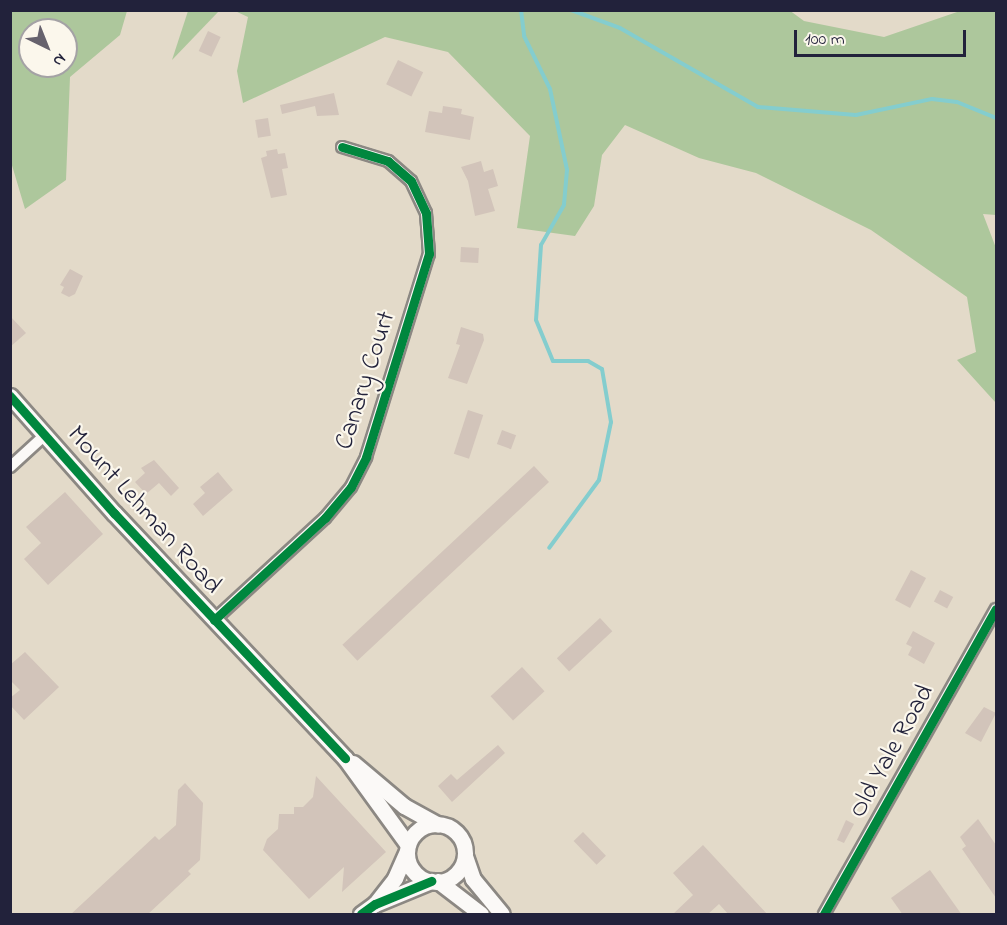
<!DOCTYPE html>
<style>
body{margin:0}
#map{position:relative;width:1007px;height:925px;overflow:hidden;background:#e3dac9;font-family:"Indie Flower",sans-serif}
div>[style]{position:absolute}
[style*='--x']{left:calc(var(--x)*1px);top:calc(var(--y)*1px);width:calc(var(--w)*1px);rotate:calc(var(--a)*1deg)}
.forest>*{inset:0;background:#adc79c}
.stream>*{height:4px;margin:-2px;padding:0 2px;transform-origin:2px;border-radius:2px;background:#84cdce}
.building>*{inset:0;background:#d2c4ba;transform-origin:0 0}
.roads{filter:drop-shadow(2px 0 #8c8883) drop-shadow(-2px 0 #8c8883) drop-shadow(0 2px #8c8883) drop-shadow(0 -2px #8c8883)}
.street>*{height:10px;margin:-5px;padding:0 5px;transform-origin:5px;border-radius:5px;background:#fbf9f7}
.secondary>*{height:15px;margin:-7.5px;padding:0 7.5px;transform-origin:7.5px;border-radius:7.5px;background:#fbf9f7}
.secondary>.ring{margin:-7.5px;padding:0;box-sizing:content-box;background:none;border:15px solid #fbf9f7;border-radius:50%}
.cycleway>*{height:9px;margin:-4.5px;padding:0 4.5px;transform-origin:4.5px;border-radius:4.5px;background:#00873e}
span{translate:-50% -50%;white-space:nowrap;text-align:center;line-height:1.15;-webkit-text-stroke:4.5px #fbf7ec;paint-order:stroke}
.street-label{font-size:26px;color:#22223b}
.frame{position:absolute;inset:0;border:12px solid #22223b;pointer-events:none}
.north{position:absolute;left:18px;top:18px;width:60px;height:60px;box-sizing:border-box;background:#fbf7ec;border:2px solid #a4a2a5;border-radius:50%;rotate:137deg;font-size:16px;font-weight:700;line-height:24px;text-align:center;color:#22223b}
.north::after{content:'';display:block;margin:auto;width:21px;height:27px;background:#66626d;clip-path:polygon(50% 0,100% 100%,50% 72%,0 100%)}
.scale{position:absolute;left:794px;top:30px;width:172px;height:27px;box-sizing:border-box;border:3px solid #22223b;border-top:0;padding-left:8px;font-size:18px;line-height:21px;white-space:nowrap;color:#22223b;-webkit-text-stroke:4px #fbf7ec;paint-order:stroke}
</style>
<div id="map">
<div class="forest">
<div style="clip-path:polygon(789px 10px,804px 21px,884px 37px,960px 11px,996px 11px,996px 215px,983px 214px,996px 248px,996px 403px,957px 360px,976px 352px,967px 297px,871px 230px,756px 173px,699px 158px,625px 125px,602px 155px,594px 206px,575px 236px,517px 228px,530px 136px,448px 52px,385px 37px,243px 103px,237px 71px,248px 17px,235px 11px)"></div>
<div style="clip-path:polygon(evenodd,10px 11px,127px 11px,120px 35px,70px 77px,66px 180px,25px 209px,11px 162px,10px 11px,30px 30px,66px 30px,66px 66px,30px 66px,30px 30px)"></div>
<div style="clip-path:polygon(188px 11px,219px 11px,172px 60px)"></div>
</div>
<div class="stream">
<div style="--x:521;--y:10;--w:26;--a:83"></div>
<div style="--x:524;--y:36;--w:59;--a:63.9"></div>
<div style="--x:550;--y:89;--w:83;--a:78.1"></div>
<div style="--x:567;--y:170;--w:35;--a:95"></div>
<div style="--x:564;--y:205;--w:46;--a:119.9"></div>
<div style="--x:541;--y:245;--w:75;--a:93.8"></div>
<div style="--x:536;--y:320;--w:44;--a:67.5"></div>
<div style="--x:553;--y:361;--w:35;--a:0"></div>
<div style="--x:588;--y:361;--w:16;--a:30"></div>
<div style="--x:602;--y:369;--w:54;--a:80.4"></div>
<div style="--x:611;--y:422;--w:59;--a:101.7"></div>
<div style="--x:599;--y:480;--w:84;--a:126.3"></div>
<div style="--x:571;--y:10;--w:52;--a:20.2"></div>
<div style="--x:620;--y:28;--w:159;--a:29.8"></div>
<div style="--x:758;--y:107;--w:98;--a:4.7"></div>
<div style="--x:856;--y:115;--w:78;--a:-11.9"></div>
<div style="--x:932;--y:99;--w:25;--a:7"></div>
<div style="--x:957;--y:102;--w:42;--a:22.3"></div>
</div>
<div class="building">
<div style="left:208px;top:31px;width:14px;height:22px;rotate:25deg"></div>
<div style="left:398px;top:60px;width:28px;height:27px;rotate:26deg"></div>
<div style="clip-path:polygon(334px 93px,339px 115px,317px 116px,315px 106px,282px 114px,280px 105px)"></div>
<div style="clip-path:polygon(443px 106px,462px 109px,461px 114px,474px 117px,470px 140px,425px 132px,429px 111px,442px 113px)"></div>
<div style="left:268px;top:118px;width:18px;height:13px;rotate:81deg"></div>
<div style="clip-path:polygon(277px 149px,278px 154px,285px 153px,288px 168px,282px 169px,287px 195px,271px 198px,261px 158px,267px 156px,266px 151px)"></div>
<div style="clip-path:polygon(481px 161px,484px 172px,493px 169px,498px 186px,488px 189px,495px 211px,475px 216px,468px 181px,461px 167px)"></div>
<div style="left:461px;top:247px;width:18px;height:15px;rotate:3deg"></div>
<div style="clip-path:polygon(70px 269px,83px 276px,75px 294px,69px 297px,61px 293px,64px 287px,60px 285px)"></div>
<div style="clip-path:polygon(10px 316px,26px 333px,10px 347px)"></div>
<div style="clip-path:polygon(461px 327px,483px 334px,484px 340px,467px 384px,448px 378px,460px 345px,456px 344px)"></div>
<div style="left:468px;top:410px;width:16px;height:46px;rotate:18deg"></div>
<div style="left:502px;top:430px;width:15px;height:15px;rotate:20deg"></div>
<div style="clip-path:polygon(154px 460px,179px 488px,171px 496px,159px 483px,146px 494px,135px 482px,145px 473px,141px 468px)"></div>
<div style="left:534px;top:466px;width:22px;height:262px;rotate:47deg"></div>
<div style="clip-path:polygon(218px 472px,233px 490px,203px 516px,193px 504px,205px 493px,200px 487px)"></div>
<div style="clip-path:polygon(65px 492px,103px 534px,48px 585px,24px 559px,41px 543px,26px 527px)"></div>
<div style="left:911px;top:570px;width:17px;height:34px;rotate:28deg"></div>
<div style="left:940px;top:590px;width:15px;height:13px;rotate:28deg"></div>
<div style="left:600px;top:618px;width:18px;height:59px;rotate:47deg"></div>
<div style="clip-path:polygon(913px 631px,935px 643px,924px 664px,908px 655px,912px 647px,906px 644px)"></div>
<div style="clip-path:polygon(25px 652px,59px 687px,24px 720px,10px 705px,10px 698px,20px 690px,10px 680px,10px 665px)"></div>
<div style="left:522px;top:667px;width:33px;height:43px;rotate:47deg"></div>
<div style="clip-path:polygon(984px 707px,996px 713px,981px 742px,965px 733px)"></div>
<div style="clip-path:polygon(498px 745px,505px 753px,452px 802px,438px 786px,451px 774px,457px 780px)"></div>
<div style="clip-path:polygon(316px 776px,386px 852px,342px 892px,344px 867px,309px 899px,263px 850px,267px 839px,278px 829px,279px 814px,294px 814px,294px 807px,303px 807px,313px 797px)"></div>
<div style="clip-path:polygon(185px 783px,203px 803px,200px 860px,188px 871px,191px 874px,147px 915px,70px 915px,155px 836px,159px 840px,176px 825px,178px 790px)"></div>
<div style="clip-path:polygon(978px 819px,996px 845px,996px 898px,962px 849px,966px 846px,960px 837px)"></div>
<div style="clip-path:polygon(846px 820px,854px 824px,844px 843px,837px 840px)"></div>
<div style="left:583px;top:832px;width:33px;height:13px;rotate:46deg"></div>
<div style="clip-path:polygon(703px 845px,768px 915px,729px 915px,719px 904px,707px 915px,672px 915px,693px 895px,673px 873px)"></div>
<div style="clip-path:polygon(930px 870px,962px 915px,903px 915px,891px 898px)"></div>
</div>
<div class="roads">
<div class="street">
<div style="--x:10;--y:467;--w:47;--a:-42.4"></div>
<div style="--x:214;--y:620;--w:151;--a:-42.6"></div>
<div style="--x:325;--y:518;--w:40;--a:-50"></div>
<div style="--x:351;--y:487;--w:34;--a:-63"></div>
<div style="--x:366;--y:457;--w:213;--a:-72.8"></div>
<div style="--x:429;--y:254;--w:41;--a:-94.2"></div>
<div style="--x:426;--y:213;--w:35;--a:-115"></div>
<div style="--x:411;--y:181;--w:30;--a:-139"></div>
<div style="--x:388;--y:161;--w:48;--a:-163.1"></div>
<div style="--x:824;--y:914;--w:350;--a:-60.6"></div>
</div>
<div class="secondary">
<div style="--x:10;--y:396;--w:157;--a:48.4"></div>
<div style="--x:114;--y:513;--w:337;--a:46.7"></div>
<div style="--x:345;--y:758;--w:107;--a:54.1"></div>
<div style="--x:353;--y:763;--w:67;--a:40.1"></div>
<div style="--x:404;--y:806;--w:38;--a:29"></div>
<div class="ring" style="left:407px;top:824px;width:43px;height:43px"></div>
<div style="--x:465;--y:856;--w:24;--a:71"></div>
<div style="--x:473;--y:879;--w:45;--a:50.4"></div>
<div style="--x:438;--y:881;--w:54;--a:37.5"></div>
<div style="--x:375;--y:904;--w:33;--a:-52"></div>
<div style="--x:395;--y:878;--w:30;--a:-66"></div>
<div style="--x:361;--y:914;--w:17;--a:-36"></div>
<div style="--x:375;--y:904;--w:61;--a:-22.3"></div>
</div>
</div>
<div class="cycleway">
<div style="--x:10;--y:396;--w:157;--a:48.4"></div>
<div style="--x:114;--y:513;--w:337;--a:46.7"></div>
<div style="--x:214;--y:620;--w:151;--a:-42.6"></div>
<div style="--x:325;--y:518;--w:40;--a:-50"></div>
<div style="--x:351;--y:487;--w:34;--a:-63"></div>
<div style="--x:366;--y:457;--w:213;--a:-72.8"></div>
<div style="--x:429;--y:254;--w:41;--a:-94.2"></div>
<div style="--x:426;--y:213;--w:35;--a:-115"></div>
<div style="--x:411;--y:181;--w:30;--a:-139"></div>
<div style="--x:388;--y:161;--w:48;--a:-163.1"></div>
<div style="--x:361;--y:914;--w:17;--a:-36"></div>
<div style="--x:375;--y:904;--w:61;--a:-22.3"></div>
<div style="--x:824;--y:914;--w:350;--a:-60.6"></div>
</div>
<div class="street-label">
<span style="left:367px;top:381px;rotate:-72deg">Canary Court</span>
<span style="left:143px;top:511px;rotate:48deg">Mount Lehman Road</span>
<span style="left:893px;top:752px;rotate:-61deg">Old Yale Road</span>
</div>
<div class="frame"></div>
<div class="north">N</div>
<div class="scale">100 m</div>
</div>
